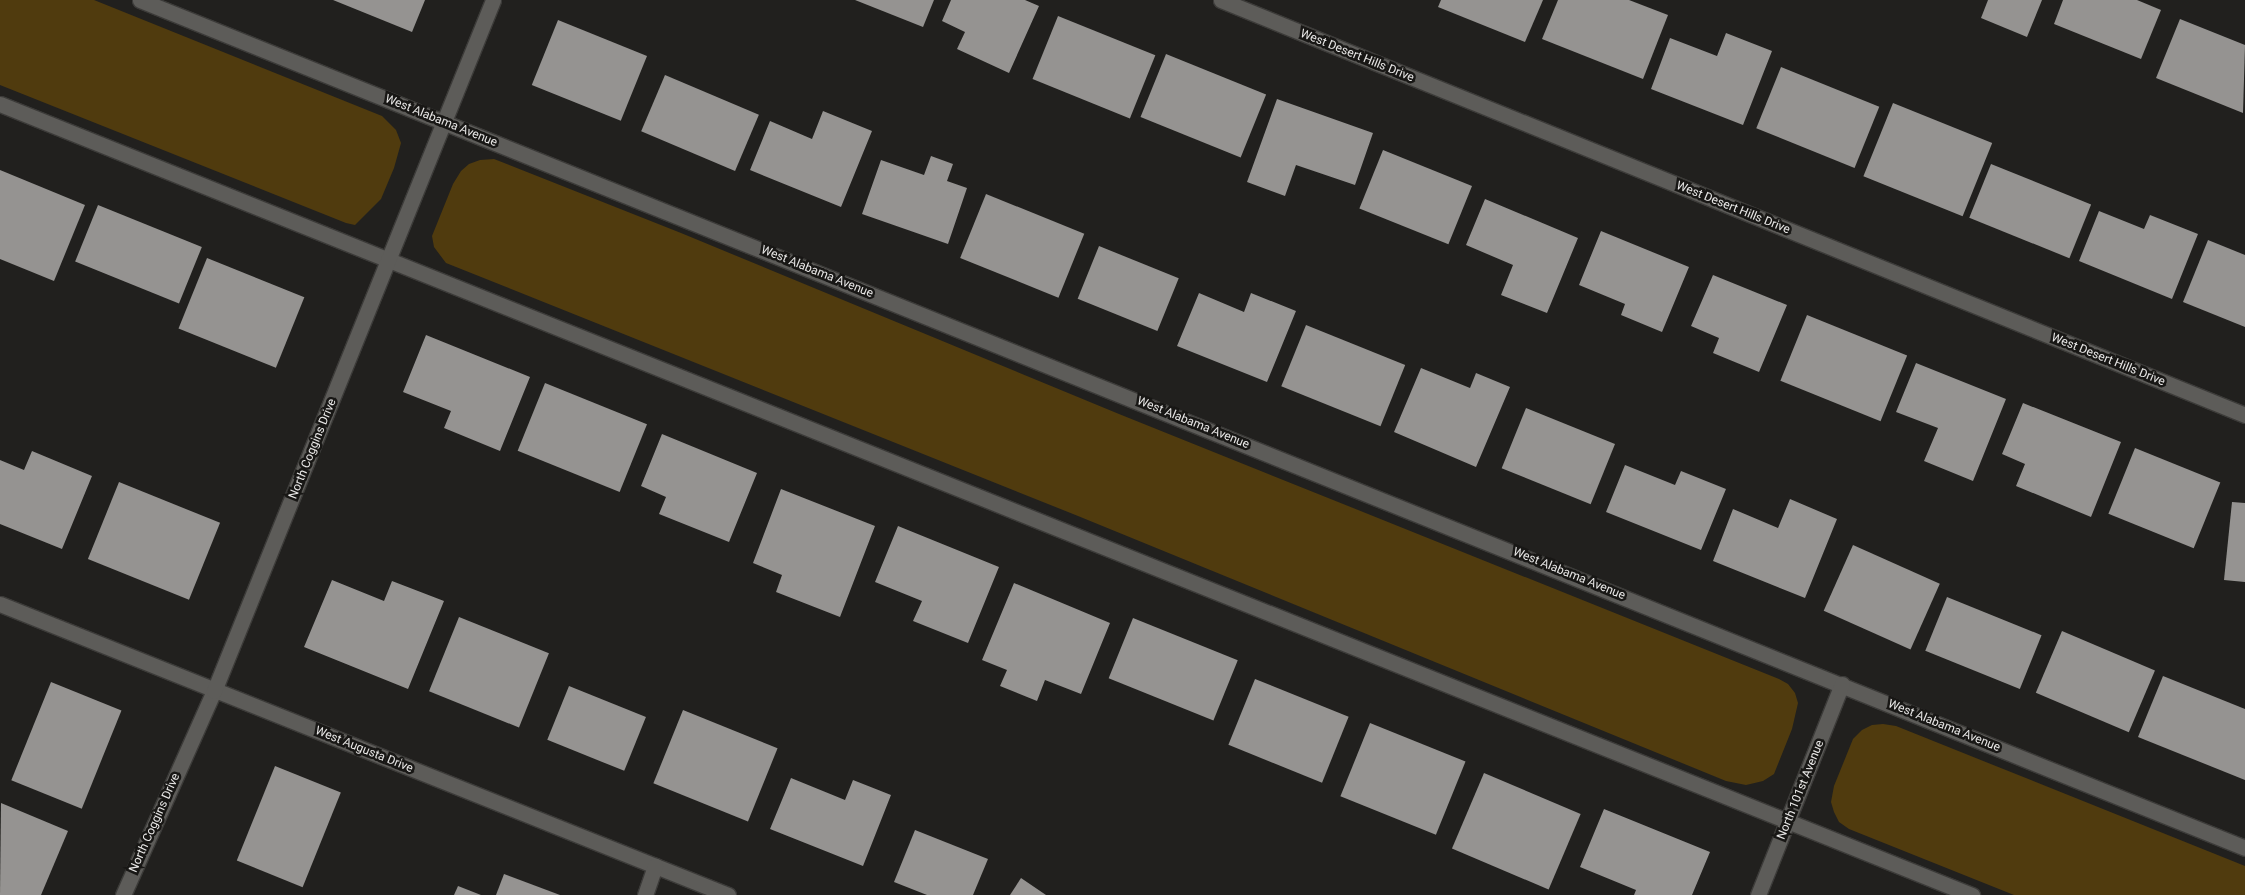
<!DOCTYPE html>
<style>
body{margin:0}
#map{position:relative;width:2245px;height:895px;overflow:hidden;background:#21201e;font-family:Roboto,sans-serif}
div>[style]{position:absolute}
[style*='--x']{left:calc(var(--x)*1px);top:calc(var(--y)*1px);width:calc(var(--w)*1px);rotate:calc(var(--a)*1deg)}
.green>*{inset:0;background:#503b0e}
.building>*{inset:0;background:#959391;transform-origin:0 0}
.roads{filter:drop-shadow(1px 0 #3c3b39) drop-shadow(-1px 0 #3c3b39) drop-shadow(0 1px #3c3b39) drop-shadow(0 -1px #3c3b39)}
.minor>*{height:15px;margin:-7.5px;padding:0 7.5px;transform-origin:7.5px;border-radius:7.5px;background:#5d5c59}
span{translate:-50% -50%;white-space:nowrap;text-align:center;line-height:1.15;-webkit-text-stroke:5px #181715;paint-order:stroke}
.street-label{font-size:12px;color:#eae9e8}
</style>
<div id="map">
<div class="green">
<div style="clip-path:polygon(0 0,94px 0,382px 116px,396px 130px,401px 143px,394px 168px,381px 199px,355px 225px,346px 223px,0 85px)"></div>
<div style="clip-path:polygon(494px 159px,681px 233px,1119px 414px,1779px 679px,1788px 684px,1795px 693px,1798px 703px,1792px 729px,1774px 774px,1763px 781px,1746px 785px,1726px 781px,1078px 516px,446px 263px,434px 247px,432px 236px,453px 184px,461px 171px,469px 164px,480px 160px)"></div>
<div style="clip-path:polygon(1883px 724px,1896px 726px,2245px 866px,2245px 895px,2014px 895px,1849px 829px,1839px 822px,1834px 812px,1831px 802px,1834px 786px,1853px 739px,1862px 730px,1872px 725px)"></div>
</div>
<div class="building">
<div style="clip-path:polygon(333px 0,425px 0,412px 32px)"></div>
<div style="clip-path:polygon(855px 0,934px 0,923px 27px)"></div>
<div style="clip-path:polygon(951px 0,1025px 0,1039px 6px,1009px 73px,957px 49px,965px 32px,942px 21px)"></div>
<div style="clip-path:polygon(1441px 0,1543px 0,1525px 42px,1438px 7px)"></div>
<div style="clip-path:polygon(1558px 0,1629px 0,1668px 15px,1643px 79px,1542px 39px)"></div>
<div style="clip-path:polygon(1988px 0,2042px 0,2027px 37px,1981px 18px)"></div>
<div style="clip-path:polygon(2063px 0,2137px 0,2161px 10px,2141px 59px,2054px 24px)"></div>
<div style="left:1058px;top:16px;width:105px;height:68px;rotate:22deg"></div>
<div style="clip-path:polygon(2180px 19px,2245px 45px,2243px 113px,2156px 78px)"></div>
<div style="left:558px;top:20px;width:96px;height:70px;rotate:22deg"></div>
<div style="clip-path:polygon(1726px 33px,1772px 51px,1743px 125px,1651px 89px,1670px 38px,1717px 56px)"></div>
<div style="left:1166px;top:54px;width:108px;height:68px;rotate:22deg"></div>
<div style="left:1781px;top:67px;width:106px;height:66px;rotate:22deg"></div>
<div style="left:665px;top:75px;width:102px;height:61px;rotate:23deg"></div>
<div style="clip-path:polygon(1277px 99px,1373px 133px,1355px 185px,1296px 165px,1285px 196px,1247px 182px)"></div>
<div style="left:1893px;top:103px;width:107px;height:79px;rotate:22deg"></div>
<div style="clip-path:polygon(823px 111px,872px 131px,841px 207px,750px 170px,770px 121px,812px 139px)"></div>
<div style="left:1383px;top:150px;width:96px;height:63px;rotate:22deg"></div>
<div style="clip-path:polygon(931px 156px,953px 164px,947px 181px,967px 188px,948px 244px,862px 214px,881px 160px,924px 175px)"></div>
<div style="left:1991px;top:164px;width:108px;height:58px;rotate:22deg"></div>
<div style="clip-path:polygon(0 170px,85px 205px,54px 281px,0 259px)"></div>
<div style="left:986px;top:194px;width:106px;height:69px;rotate:22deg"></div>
<div style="clip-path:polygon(1485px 199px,1578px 238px,1547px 313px,1501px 295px,1513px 265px,1466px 245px)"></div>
<div style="left:98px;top:205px;width:112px;height:61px;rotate:22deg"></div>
<div style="clip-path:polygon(2099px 211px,2144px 229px,2150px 215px,2198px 234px,2172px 299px,2079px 261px)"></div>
<div style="clip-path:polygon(1601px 231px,1689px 267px,1662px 332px,1621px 315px,1625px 304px,1579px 285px)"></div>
<div style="clip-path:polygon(2208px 240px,2245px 255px,2245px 327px,2183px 302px)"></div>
<div style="left:1099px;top:246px;width:86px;height:57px;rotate:22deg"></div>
<div style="left:207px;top:258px;width:105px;height:76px;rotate:22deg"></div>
<div style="clip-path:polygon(1713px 275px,1787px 305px,1759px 372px,1713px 353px,1719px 338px,1691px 326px)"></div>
<div style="clip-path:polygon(1199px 293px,1244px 312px,1251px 293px,1296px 311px,1267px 382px,1177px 346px)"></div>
<div style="left:1807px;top:315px;width:108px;height:71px;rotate:22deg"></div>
<div style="left:1306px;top:325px;width:107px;height:66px;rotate:22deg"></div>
<div style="clip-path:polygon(426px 335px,530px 377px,500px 451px,444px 428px,451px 411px,403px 392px)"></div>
<div style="clip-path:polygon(1916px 363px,2006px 399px,1973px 481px,1924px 461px,1938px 428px,1896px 412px)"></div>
<div style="clip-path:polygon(1421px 368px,1470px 388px,1476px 373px,1510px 387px,1476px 467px,1394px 432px)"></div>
<div style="left:545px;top:383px;width:110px;height:73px;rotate:22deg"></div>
<div style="clip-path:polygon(2023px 403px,2121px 442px,2091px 517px,2016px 486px,2025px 464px,2002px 454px)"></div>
<div style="left:1526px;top:408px;width:96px;height:65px;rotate:22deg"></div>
<div style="clip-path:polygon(662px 434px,757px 473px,729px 542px,659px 514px,666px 497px,641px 486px)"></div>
<div style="left:2135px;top:448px;width:92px;height:71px;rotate:22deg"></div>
<div style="clip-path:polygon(32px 451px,92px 476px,62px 549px,0 524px,0 460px,24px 470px)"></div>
<div style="clip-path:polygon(1625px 465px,1675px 485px,1681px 471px,1726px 489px,1701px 550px,1606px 512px)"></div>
<div style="left:119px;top:482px;width:109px;height:83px;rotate:22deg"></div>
<div style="clip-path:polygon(781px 489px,875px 526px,840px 617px,776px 592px,782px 575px,753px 563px)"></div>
<div style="clip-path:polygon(1790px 499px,1837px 519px,1805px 598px,1713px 561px,1733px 509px,1778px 528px)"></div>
<div style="clip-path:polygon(2232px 502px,2245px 503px,2245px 582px,2224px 580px)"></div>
<div style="clip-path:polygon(898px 526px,999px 567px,968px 643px,913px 621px,922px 601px,875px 582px)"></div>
<div style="left:1853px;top:545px;width:95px;height:72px;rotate:24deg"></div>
<div style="clip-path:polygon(332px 580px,384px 601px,392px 581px,444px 601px,408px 689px,304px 647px)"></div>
<div style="clip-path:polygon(1014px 583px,1110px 623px,1081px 694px,1045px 680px,1037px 701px,1000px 686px,1007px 670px,982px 660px)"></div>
<div style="left:1947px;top:597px;width:102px;height:58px;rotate:22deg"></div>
<div style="left:459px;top:617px;width:97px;height:80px;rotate:22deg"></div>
<div style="left:1133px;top:618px;width:113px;height:65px;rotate:22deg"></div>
<div style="left:2062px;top:631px;width:101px;height:67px;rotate:23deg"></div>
<div style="clip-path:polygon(2163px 676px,2245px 709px,2245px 780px,2138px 737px)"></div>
<div style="left:1255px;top:679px;width:101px;height:71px;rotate:22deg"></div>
<div style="left:51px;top:682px;width:76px;height:106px;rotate:22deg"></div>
<div style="left:569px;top:686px;width:83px;height:58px;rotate:22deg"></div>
<div style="left:683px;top:710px;width:102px;height:79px;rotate:22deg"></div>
<div style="left:1370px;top:723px;width:103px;height:79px;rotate:22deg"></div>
<div style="left:275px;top:766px;width:71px;height:102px;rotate:22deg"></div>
<div style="left:1484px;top:773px;width:105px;height:82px;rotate:23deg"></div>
<div style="clip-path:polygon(791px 778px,845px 800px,853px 780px,891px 795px,863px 866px,770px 829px)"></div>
<div style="clip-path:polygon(1px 803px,68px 831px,41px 895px,0 895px)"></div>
<div style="clip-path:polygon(1604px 809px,1710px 852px,1692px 895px,1634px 895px,1636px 890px,1580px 867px)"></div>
<div style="clip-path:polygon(915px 830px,988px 859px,973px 895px,927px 895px,894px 882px)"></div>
<div style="clip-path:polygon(504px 874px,560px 895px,496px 895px)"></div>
<div style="clip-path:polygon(1021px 878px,1046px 895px,1010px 895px)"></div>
<div style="clip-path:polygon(458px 886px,481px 895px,454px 895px)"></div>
</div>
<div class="roads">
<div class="minor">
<div style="--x:140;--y:0;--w:2269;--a:21.94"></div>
<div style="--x:1221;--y:0;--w:1105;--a:22.06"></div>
<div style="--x:0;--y:104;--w:2125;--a:21.86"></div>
<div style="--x:0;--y:604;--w:784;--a:21.79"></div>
<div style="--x:123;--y:895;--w:223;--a:-66"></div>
<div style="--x:214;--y:691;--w:745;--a:-68.01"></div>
<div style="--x:645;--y:895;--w:31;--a:-71"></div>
<div style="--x:1758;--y:895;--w:227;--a:-68.3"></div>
</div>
</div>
<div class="street-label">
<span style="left:1357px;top:56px;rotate:22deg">West Desert Hills Drive</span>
<span style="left:441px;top:121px;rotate:22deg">West Alabama Avenue</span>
<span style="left:1733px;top:208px;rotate:22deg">West Desert Hills Drive</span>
<span style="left:817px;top:272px;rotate:22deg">West Alabama Avenue</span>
<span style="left:2108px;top:360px;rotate:22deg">West Desert Hills Drive</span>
<span style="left:1193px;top:423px;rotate:22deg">West Alabama Avenue</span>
<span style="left:313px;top:449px;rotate:-68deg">North Coggins Drive</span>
<span style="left:1569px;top:574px;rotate:22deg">West Alabama Avenue</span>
<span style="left:1944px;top:726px;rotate:22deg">West Alabama Avenue</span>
<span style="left:364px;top:750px;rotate:22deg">West Augusta Drive</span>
<span style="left:1801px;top:790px;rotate:-68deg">North 101st Avenue</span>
<span style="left:155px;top:823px;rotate:-66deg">North Coggins Drive</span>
</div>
</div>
